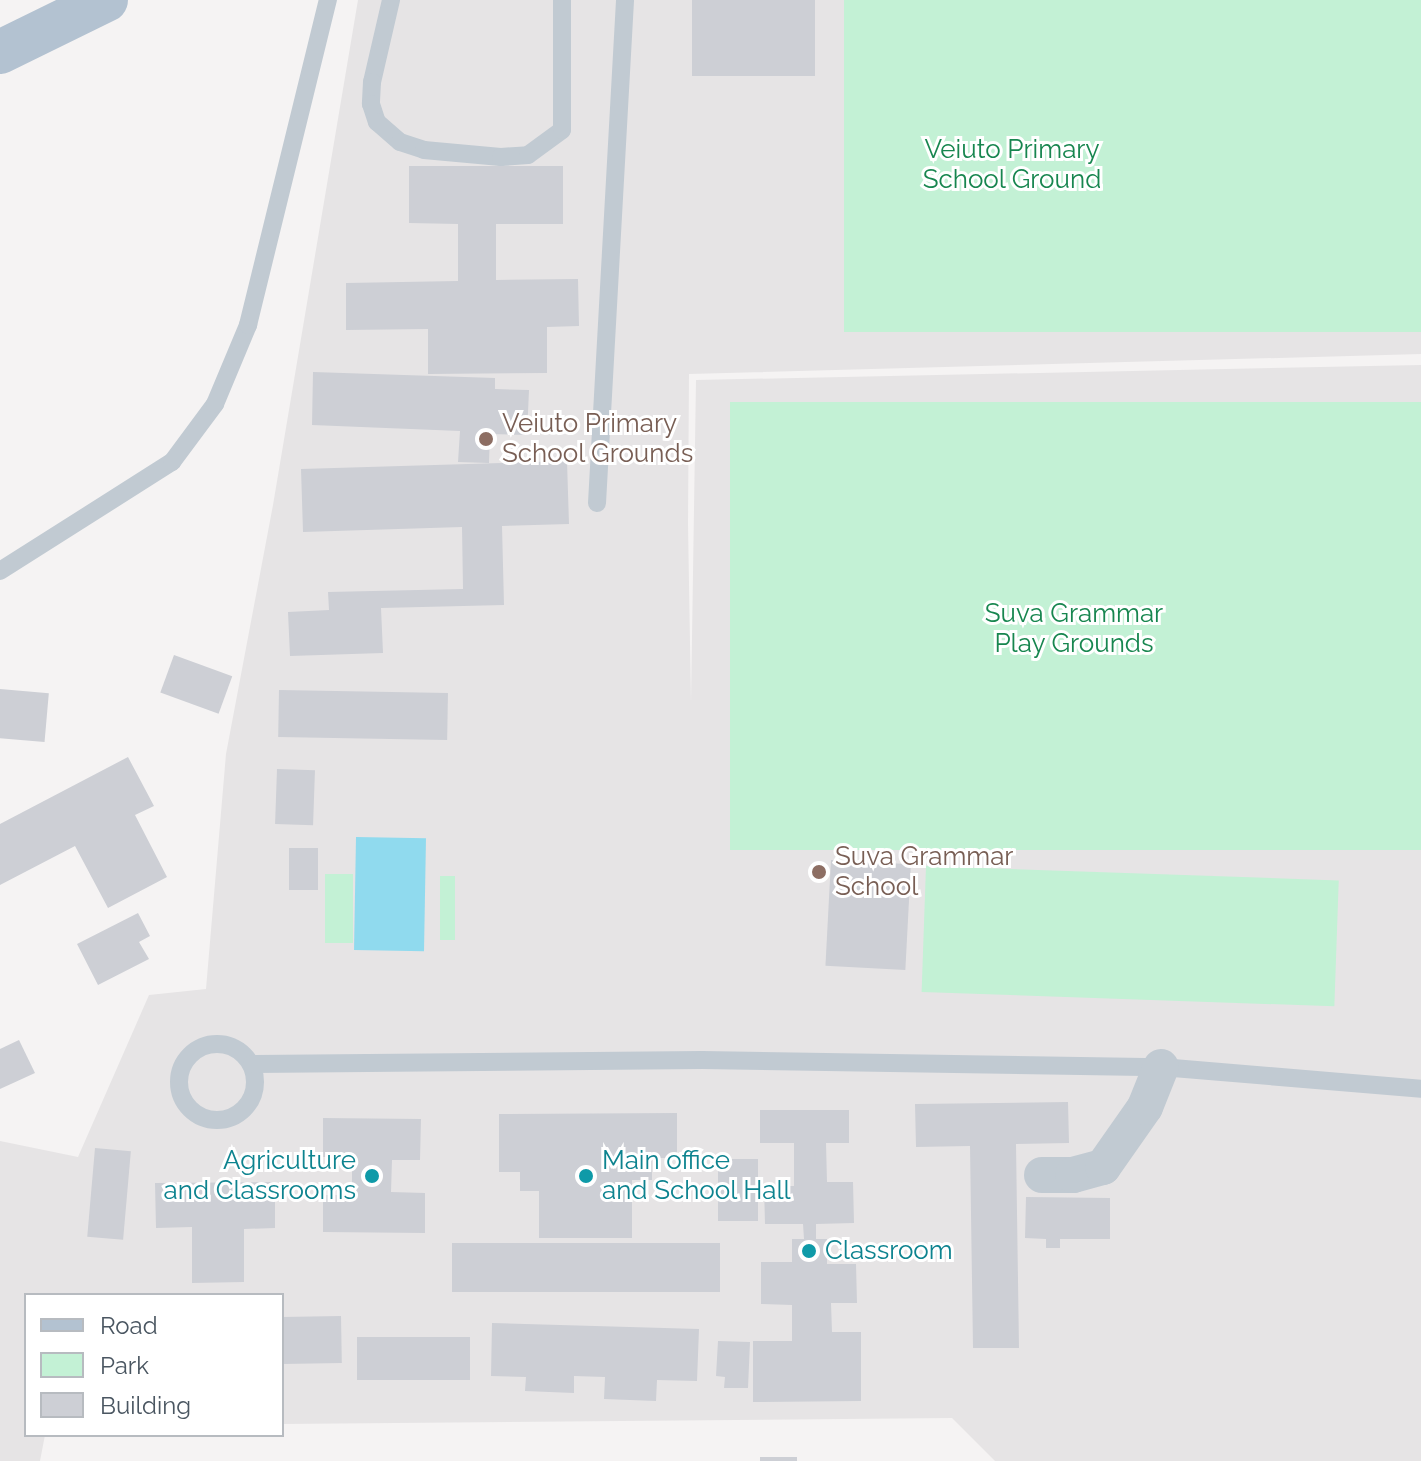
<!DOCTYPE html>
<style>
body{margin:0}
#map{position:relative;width:1421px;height:1461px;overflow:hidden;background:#f5f3f3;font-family:Raleway,sans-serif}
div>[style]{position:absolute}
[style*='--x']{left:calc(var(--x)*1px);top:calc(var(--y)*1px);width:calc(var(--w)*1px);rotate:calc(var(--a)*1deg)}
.education>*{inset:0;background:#e6e4e5}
.green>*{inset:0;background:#c3f1d5;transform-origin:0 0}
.water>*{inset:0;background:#90daee;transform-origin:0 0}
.building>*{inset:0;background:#cdcfd5;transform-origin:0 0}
.lane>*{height:18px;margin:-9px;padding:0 9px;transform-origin:9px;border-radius:9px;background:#c1cad2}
.lane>.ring{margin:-9px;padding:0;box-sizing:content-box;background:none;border:18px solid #c1cad2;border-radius:50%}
.street>*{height:36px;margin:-18px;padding:0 18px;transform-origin:18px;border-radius:18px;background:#c1cad2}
.primary>*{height:44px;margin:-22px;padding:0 22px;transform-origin:22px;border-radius:22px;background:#b3c2d1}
.dots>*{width:22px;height:22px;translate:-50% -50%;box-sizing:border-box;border:4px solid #fff;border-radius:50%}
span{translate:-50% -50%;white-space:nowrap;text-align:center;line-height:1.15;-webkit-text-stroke:6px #fff;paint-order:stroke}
.park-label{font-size:26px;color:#17864f}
.education-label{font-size:26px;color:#785e54}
.left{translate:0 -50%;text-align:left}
.culture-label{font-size:26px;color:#0d838f}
.right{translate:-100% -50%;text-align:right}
.legend{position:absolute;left:24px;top:1293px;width:260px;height:144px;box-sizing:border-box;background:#fff;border:2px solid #b7bbc0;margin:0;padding:10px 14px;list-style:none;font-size:24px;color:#4a5661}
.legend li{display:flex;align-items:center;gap:16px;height:40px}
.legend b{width:40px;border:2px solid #b7bbc0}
</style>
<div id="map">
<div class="education">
<div style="clip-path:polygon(358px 0,1421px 0,1421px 354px,689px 374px,688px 524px,691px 702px,696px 380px,1421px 365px,1421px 1461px,995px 1461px,952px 1418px,282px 1424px,282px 1295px,26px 1295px,26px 1435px,45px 1435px,40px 1461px,0 1461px,0 1141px,78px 1157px,149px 995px,206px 989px,226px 754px,273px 505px)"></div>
</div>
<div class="green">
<div style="left:844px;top:0;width:577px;height:332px"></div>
<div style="left:730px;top:402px;width:691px;height:448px"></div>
<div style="left:926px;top:866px;width:413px;height:126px;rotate:2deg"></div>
<div style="left:325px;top:874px;width:28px;height:69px"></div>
<div style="left:440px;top:876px;width:15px;height:64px"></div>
</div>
<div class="water">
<div style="left:356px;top:837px;width:70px;height:113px;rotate:1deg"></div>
</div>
<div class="building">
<div style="left:692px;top:0;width:123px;height:76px"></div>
<div style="clip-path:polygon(409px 166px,563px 166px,563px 224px,496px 224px,496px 280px,578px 279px,579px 326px,547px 327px,547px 373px,428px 374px,428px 329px,346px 330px,346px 283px,458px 281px,458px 224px,409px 223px)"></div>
<div style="clip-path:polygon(313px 372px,495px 378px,495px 389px,529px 390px,527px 435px,490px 434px,489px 463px,458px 462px,460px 431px,312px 425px)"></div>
<div style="clip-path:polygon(567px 461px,569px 524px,502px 526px,504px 605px,381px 608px,383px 653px,290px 656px,288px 612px,329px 610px,328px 592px,463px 589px,462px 527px,303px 532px,301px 469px)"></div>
<div style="left:174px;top:655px;width:62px;height:40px;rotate:20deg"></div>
<div style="left:0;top:689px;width:49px;height:49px;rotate:5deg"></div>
<div style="left:279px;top:690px;width:169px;height:47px;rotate:1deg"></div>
<div style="clip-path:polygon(128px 757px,154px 806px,135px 815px,167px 877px,108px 908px,75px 846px,0 885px,0 824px)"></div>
<div style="left:277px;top:769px;width:38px;height:55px;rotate:2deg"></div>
<div style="left:289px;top:848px;width:29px;height:42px"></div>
<div style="left:831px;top:860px;width:80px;height:106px;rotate:3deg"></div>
<div style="clip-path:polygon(138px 913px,150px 936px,139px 942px,149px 959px,98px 985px,77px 944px)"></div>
<div style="clip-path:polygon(19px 1040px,35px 1073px,0 1089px,0 1049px)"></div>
<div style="clip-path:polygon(1068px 1102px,1069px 1143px,1016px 1144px,1019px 1348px,973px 1348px,970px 1146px,916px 1147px,915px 1104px)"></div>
<div style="clip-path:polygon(760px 1110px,849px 1110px,849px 1143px,826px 1143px,827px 1182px,853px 1182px,854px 1223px,816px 1224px,816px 1239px,827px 1239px,827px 1264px,856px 1264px,857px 1303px,831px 1303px,832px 1332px,861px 1332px,861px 1401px,753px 1402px,753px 1341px,792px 1341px,792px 1305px,761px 1304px,761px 1262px,792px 1262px,792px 1239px,804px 1239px,803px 1224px,765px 1224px,764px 1186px,794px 1186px,794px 1143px,760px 1143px)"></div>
<div style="clip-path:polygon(677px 1113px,677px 1158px,652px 1158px,652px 1180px,632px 1180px,632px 1238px,539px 1238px,539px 1191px,520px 1191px,520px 1172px,499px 1172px,499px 1114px)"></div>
<div style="clip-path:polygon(323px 1118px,421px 1119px,420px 1160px,392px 1160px,391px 1192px,425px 1193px,425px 1233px,323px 1232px,323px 1195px,352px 1195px,352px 1157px,323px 1157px)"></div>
<div style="left:95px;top:1148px;width:36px;height:89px;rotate:5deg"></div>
<div style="left:718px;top:1159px;width:40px;height:62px"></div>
<div style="clip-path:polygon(275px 1182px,275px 1228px,244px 1229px,244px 1282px,192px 1283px,192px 1227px,156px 1228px,155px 1183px)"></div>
<div style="clip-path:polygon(1026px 1197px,1110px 1198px,1110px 1239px,1060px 1239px,1060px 1248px,1046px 1248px,1046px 1239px,1025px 1238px)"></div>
<div style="left:452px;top:1243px;width:268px;height:49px"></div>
<div style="left:341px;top:1316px;width:47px;height:59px;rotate:89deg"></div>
<div style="clip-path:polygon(492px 1323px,699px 1329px,697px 1381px,657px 1380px,656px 1401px,604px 1399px,605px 1377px,574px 1376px,574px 1393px,525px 1391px,526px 1377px,491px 1376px)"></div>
<div style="left:470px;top:1337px;width:43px;height:113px;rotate:90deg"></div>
<div style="clip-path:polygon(718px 1341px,750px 1342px,748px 1388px,724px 1388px,725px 1377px,716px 1376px)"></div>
<div style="left:760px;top:1457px;width:37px;height:4px"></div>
</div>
<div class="lane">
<div style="--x:391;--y:0;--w:84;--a:103"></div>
<div style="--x:372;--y:82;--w:22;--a:93"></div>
<div style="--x:371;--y:104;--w:19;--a:72"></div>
<div style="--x:377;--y:122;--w:30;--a:41"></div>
<div style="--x:400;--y:142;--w:25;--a:18"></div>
<div style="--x:424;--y:150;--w:77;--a:5.2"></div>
<div style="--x:501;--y:157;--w:27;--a:-4"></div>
<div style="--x:528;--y:155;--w:42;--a:-36.3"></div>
<div style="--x:562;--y:130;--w:130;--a:-90"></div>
<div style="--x:597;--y:503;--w:504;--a:-86.81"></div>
<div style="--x:0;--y:571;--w:204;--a:-32.4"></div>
<div style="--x:172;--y:462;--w:72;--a:-53.4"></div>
<div style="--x:215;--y:404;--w:86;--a:-67.3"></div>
<div style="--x:248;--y:325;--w:335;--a:-76.2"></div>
<div class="ring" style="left:179px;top:1044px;width:58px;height:58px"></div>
<div style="--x:252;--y:1064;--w:450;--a:-0.5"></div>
<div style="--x:702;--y:1060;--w:459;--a:0.9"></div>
<div style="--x:1161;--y:1067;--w:261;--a:4.8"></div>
</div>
<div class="street">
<div style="--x:1042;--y:1175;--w:31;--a:0"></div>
<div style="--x:1073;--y:1175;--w:31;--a:-15"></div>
<div style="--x:1103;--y:1167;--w:73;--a:-55"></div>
<div style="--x:1145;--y:1107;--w:43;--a:-68.2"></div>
</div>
<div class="primary">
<div style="--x:0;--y:52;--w:118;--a:-26.1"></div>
</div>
<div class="dots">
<div style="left:486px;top:439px;background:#8d6e63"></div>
<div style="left:819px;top:872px;background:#8d6e63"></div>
<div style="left:372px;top:1176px;background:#0f9aa8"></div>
<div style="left:586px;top:1176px;background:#0f9aa8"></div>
<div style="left:809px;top:1251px;background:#0f9aa8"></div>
</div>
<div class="park-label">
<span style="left:1012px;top:165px">Veiuto Primary<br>School Ground</span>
<span style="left:1074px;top:629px">Suva Grammar<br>Play Grounds</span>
</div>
<div class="education-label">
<span class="left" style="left:502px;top:439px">Veiuto Primary<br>School Grounds</span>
<span class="left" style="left:835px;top:872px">Suva Grammar<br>School</span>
</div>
<div class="culture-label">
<span class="right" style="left:356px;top:1176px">Agriculture<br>and Classrooms</span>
<span class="left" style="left:602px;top:1176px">Main office<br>and School Hall</span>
<span class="left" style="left:825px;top:1251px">Classroom</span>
</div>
<ul class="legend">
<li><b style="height:10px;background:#b3c2d1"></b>Road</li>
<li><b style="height:22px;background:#c3f1d5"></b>Park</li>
<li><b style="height:22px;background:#cdcfd5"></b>Building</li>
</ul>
</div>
